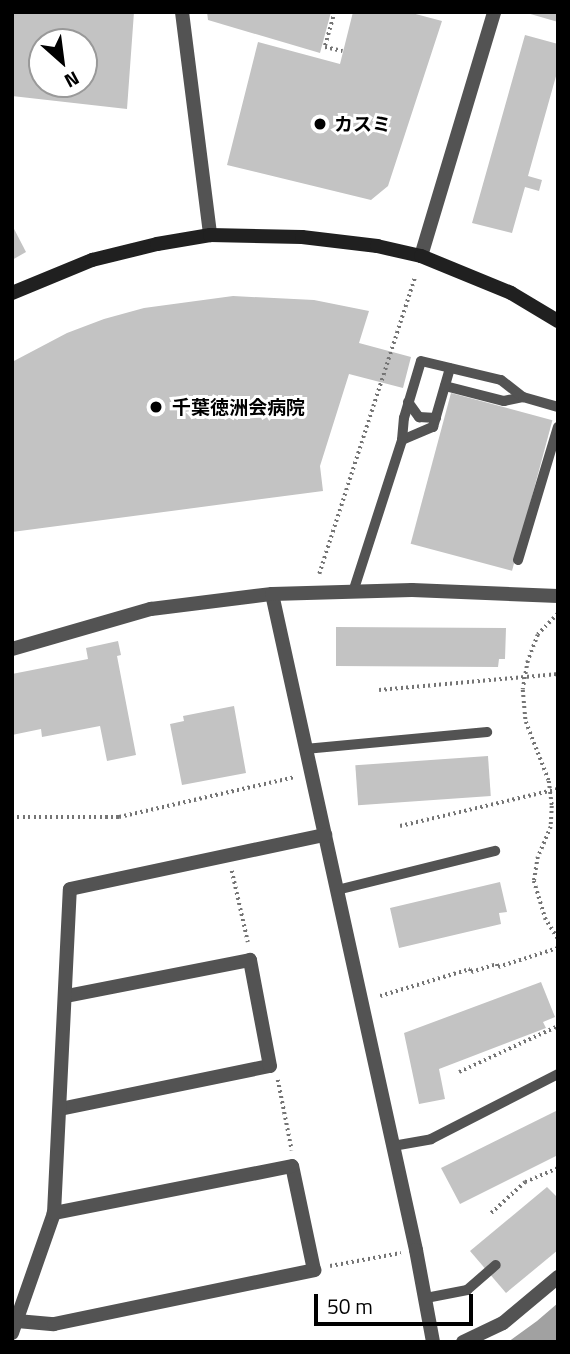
<!DOCTYPE html>
<meta charset="utf-8">
<style>
body{margin:0}
#map{position:relative;width:570px;height:1354px;overflow:hidden;background:#fff;font-family:"Titillium Web","Noto Sans JP",sans-serif}
div>[style]{position:absolute}
[style*='--x']{left:calc(var(--x)*1px);top:calc(var(--y)*1px);width:calc(var(--w)*1px);rotate:calc(var(--a)*1deg)}
.water>*{inset:0;background:#a1a1a1}
.building>*{inset:0;background:#c3c3c3;transform-origin:0 0}
.path>*{height:3.5px;margin-top:-1.75px;transform-origin:0;background:repeating-linear-gradient(90deg,#757575 0 2px,transparent 0 5.5px)}
.lane>*{height:10px;margin:-5px;padding:0 5px;transform-origin:5px;border-radius:5px;background:#535353}
.street>*{height:14px;margin:-7px;padding:0 7px;transform-origin:7px;border-radius:7px;background:#535353}
.secondary>*{height:14px;margin:-7px;padding:0 7px;transform-origin:7px;border-radius:7px;background:#202020}
.dots>*{width:19px;height:19px;translate:-50% -50%;box-sizing:border-box;border:4px solid #fff;border-radius:50%}
span{translate:-50% -50%;white-space:nowrap;text-align:center;line-height:1.15;-webkit-text-stroke:6px #fff;paint-order:stroke}
.poi-label{font-size:19px;color:#000;font-weight:700}
.left{translate:0 -50%;text-align:left}
.frame{position:absolute;inset:0;border:14px solid #000;pointer-events:none}
.north{position:absolute;left:28px;top:28px;width:70px;height:70px;box-sizing:border-box;background:#fff;border:2px solid #999;border-radius:50%;rotate:152deg;font-size:19px;font-weight:700;line-height:28px;text-align:center;color:#000}
.north::after{content:'';display:block;margin:auto;width:24px;height:32px;background:#000;clip-path:polygon(50% 0,100% 100%,50% 72%,0 100%)}
.scale{position:absolute;left:314px;top:1294px;width:159px;height:32px;box-sizing:border-box;border:4px solid #000;border-top:0;padding-left:9px;font-size:21px;line-height:24px;white-space:nowrap;color:#000;-webkit-text-stroke:5px #fff;paint-order:stroke}
</style>
<div id="map">
<div class="water">
<div style="clip-path:polygon(558px 1303px,558px 1342px,508px 1342px,537px 1321px)"></div>
</div>
<div class="building">
<div style="clip-path:polygon(evenodd,12px 12px,134px 12px,127px 109px,12px 96px,12px 12px,42px 42px,84px 42px,84px 84px,42px 84px,42px 42px)"></div>
<div style="clip-path:polygon(207px 12px,331px 12px,320px 53px,208px 20px)"></div>
<div style="clip-path:polygon(353px 12px,408px 12px,442px 21px,388px 186px,371px 200px,227px 165px,258px 42px,340px 64px)"></div>
<div style="clip-path:polygon(558px 12px,558px 22px,527px 13px,527px 12px)"></div>
<div style="clip-path:polygon(525px 35px,558px 44px,558px 69px,528px 176px,542px 180px,539px 191px,525px 187px,512px 233px,472px 223px)"></div>
<div style="clip-path:polygon(12px 225px,26px 252px,12px 260px)"></div>
<div style="clip-path:polygon(233px 296px,314px 300px,369px 311px,359px 343px,411px 357px,403px 388px,349px 374px,320px 466px,323px 491px,12px 532px,12px 362px,67px 333px,104px 319px,144px 308px)"></div>
<div style="left:451px;top:393px;width:105px;height:156px;rotate:15deg"></div>
<div style="clip-path:polygon(336px 627px,506px 628px,505px 659px,499px 659px,498px 667px,336px 666px)"></div>
<div style="clip-path:polygon(118px 641px,121px 655px,117px 656px,136px 755px,107px 761px,100px 726px,42px 737px,41px 729px,12px 735px,12px 674px,88px 659px,86px 648px)"></div>
<div style="clip-path:polygon(234px 706px,246px 773px,182px 785px,170px 724px,184px 721px,183px 716px)"></div>
<div style="left:488px;top:756px;width:40px;height:133px;rotate:86deg"></div>
<div style="clip-path:polygon(500px 882px,507px 912px,499px 913px,501px 924px,399px 948px,390px 908px)"></div>
<div style="clip-path:polygon(541px 982px,555px 1017px,543px 1022px,546px 1028px,439px 1069px,445px 1099px,419px 1104px,404px 1033px)"></div>
<div style="clip-path:polygon(558px 1110px,558px 1155px,460px 1204px,441px 1168px)"></div>
<div style="clip-path:polygon(547px 1187px,558px 1198px,558px 1250px,506px 1293px,470px 1251px)"></div>
</div>
<div class="path">
<div style="--x:335;--y:12;--w:36;--a:106"></div>
<div style="--x:325;--y:47;--w:18;--a:13"></div>
<div style="--x:319;--y:574;--w:312;--a:-72.1"></div>
<div style="--x:558;--y:614;--w:29;--a:134"></div>
<div style="--x:538;--y:635;--w:28;--a:111"></div>
<div style="--x:528;--y:661;--w:29;--a:100"></div>
<div style="--x:523;--y:690;--w:32;--a:85"></div>
<div style="--x:526;--y:722;--w:63;--a:68.7"></div>
<div style="--x:549;--y:781;--w:25;--a:83"></div>
<div style="--x:552;--y:806;--w:21;--a:93"></div>
<div style="--x:551;--y:827;--w:33;--a:113"></div>
<div style="--x:538;--y:857;--w:24;--a:99"></div>
<div style="--x:534;--y:881;--w:39;--a:73"></div>
<div style="--x:545;--y:918;--w:25;--a:58"></div>
<div style="--x:379;--y:690;--w:180;--a:-5.1"></div>
<div style="--x:12;--y:817;--w:107;--a:0"></div>
<div style="--x:119;--y:817;--w:180;--a:-12.8"></div>
<div style="--x:400;--y:826;--w:162;--a:-13.2"></div>
<div style="--x:232;--y:871;--w:73;--a:77.3"></div>
<div style="--x:380;--y:996;--w:94;--a:-16.7"></div>
<div style="--x:470;--y:969;--w:3;--a:72"></div>
<div style="--x:471;--y:972;--w:27;--a:-17"></div>
<div style="--x:497;--y:964;--w:3;--a:72"></div>
<div style="--x:498;--y:967;--w:63;--a:-17.6"></div>
<div style="--x:459;--y:1072;--w:109;--a:-24.9"></div>
<div style="--x:278;--y:1080;--w:72;--a:78.8"></div>
<div style="--x:491;--y:1213;--w:46;--a:-42.4"></div>
<div style="--x:525;--y:1182;--w:36;--a:-23"></div>
<div style="--x:330;--y:1266;--w:72;--a:-10.4"></div>
</div>
<div class="lane">
<div style="--x:445;--y:386;--w:61;--a:14.3"></div>
<div style="--x:504;--y:401;--w:19;--a:-12"></div>
<div style="--x:408;--y:402;--w:19;--a:54"></div>
<div style="--x:419;--y:417;--w:17;--a:3"></div>
<div style="--x:402;--y:440;--w:34;--a:-23"></div>
<div style="--x:433;--y:427;--w:61;--a:-73.9"></div>
<div style="--x:518;--y:560;--w:139;--a:-73.3"></div>
<div style="--x:353;--y:592;--w:160;--a:-72.1"></div>
<div style="--x:402;--y:440;--w:22;--a:-85"></div>
<div style="--x:404;--y:418;--w:59;--a:-73.4"></div>
<div style="--x:421;--y:361;--w:82;--a:13.4"></div>
<div style="--x:501;--y:380;--w:28;--a:38"></div>
<div style="--x:523;--y:397;--w:36;--a:16"></div>
<div style="--x:305;--y:749;--w:183;--a:-5.3"></div>
<div style="--x:337;--y:890;--w:163;--a:-13.9"></div>
<div style="--x:393;--y:1146;--w:39;--a:-10"></div>
<div style="--x:431;--y:1139;--w:143;--a:-27.1"></div>
<div style="--x:426;--y:1298;--w:42;--a:-11"></div>
<div style="--x:467;--y:1290;--w:38;--a:-41"></div>
</div>
<div class="street">
<div style="--x:182;--y:12;--w:225;--a:82.8"></div>
<div style="--x:421;--y:256;--w:255;--a:-73.3"></div>
<div style="--x:272;--y:594;--w:672;--a:77.62"></div>
<div style="--x:416;--y:1250;--w:94;--a:79.5"></div>
<div style="--x:12;--y:649;--w:145;--a:-16.1"></div>
<div style="--x:151;--y:609;--w:122;--a:-7.1"></div>
<div style="--x:272;--y:594;--w:140;--a:-1.6"></div>
<div style="--x:412;--y:590;--w:146;--a:2.4"></div>
<div style="--x:60;--y:1109;--w:214;--a:-11.6"></div>
<div style="--x:270;--y:1066;--w:108;--a:-100.7"></div>
<div style="--x:250;--y:960;--w:187;--a:168.9"></div>
<div style="--x:17;--y:1321;--w:37;--a:5"></div>
<div style="--x:54;--y:1324;--w:266;--a:-11.7"></div>
<div style="--x:314;--y:1270;--w:106;--a:-101.9"></div>
<div style="--x:292;--y:1166;--w:243;--a:168.8"></div>
<div style="--x:12;--y:1333;--w:127;--a:-70.7"></div>
<div style="--x:54;--y:1213;--w:324;--a:-87.2"></div>
<div style="--x:70;--y:889;--w:261;--a:-12"></div>
<div style="--x:463;--y:1342;--w:44;--a:-25.4"></div>
<div style="--x:503;--y:1323;--w:72;--a:-39.9"></div>
</div>
<div class="secondary">
<div style="--x:12;--y:293;--w:87;--a:-22.4"></div>
<div style="--x:92;--y:260;--w:67;--a:-13.8"></div>
<div style="--x:157;--y:244;--w:54;--a:-9.6"></div>
<div style="--x:210;--y:235;--w:92;--a:1.2"></div>
<div style="--x:302;--y:237;--w:76;--a:6.8"></div>
<div style="--x:377;--y:246;--w:45;--a:12.8"></div>
<div style="--x:421;--y:256;--w:97;--a:22.3"></div>
<div style="--x:511;--y:293;--w:55;--a:30.8"></div>
</div>
<div class="dots">
<div style="left:320px;top:124px;background:#000"></div>
<div style="left:156px;top:407px;background:#000"></div>
</div>
<div class="poi-label">
<span class="left" style="left:334px;top:124px">カスミ</span>
<span class="left" style="left:172px;top:407px">千葉徳洲会病院</span>
</div>
<div class="frame"></div>
<div class="north">N</div>
<div class="scale">50 m</div>
</div>
